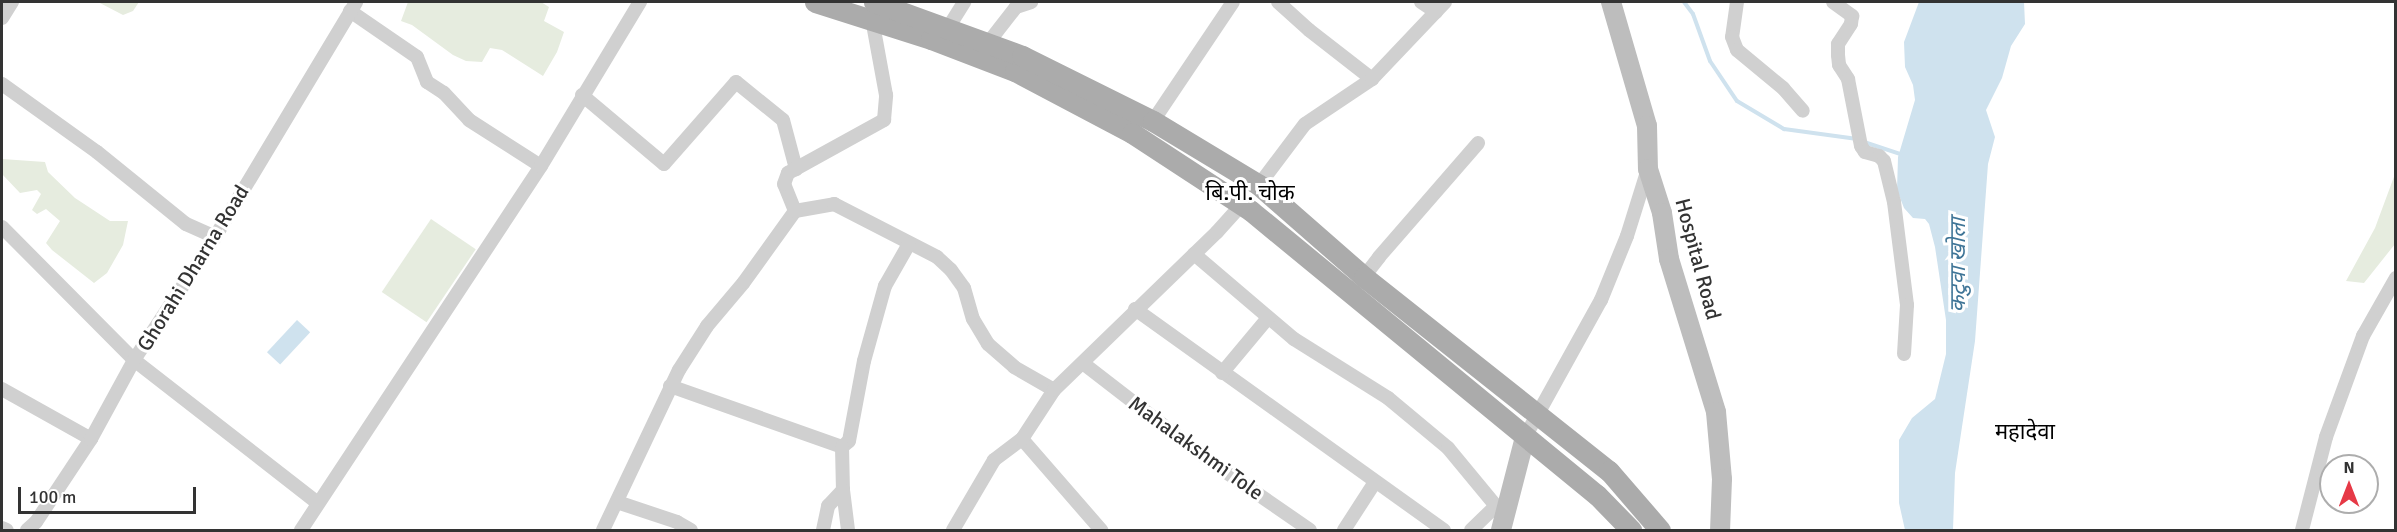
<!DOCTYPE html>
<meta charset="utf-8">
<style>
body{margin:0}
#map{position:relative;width:2397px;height:532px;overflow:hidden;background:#fff;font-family:Signika,"Noto Sans Devanagari",sans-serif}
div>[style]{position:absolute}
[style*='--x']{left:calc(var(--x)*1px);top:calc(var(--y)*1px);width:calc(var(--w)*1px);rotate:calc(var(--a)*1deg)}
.green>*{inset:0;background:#e6ecdf;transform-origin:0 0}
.water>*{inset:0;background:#cfe2ee;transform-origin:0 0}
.stream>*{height:4px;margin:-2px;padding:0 2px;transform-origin:2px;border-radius:2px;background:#cfe2ee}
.street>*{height:14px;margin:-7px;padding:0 7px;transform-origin:7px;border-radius:7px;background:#d0d0d0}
.secondary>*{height:20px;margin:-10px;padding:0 10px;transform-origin:10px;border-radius:10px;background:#bdbdbd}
.primary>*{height:21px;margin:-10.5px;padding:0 10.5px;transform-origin:10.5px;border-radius:10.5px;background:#ababab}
span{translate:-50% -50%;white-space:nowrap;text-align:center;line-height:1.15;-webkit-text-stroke:6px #fff;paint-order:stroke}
.street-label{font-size:21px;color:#333}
.neighbourhood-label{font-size:22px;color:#000}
.water-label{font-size:22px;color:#3f7597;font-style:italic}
.frame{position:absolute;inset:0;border:3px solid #333;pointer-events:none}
.north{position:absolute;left:2319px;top:454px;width:60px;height:60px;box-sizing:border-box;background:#fff;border:2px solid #adadad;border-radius:50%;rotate:0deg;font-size:16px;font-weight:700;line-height:24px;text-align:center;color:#333}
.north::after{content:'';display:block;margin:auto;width:21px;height:27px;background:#e63946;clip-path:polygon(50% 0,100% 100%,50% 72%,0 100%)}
.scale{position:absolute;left:18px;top:487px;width:178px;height:27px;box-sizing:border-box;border:3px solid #333;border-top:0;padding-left:8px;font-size:18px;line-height:21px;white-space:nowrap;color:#333;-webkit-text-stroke:4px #fff;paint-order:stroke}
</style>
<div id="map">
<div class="green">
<div style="clip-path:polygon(98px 2px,139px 2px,133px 11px,123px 15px)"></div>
<div style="clip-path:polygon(408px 2px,541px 2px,549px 7px,544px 21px,564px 32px,557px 52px,543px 76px,502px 50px,490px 48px,482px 62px,466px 61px,453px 55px,412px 25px,401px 21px)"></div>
<div style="clip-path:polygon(2px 159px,45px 162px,48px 172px,75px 198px,110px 221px,128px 221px,123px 245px,107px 273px,94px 283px,52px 250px,46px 243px,60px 221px,46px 209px,37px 214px,32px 210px,41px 194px,37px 190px,20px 193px,2px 174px)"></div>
<div style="clip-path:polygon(2395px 174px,2395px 244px,2364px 283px,2346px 281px,2375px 228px)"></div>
<div style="left:431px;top:219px;width:54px;height:88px;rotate:34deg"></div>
</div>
<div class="water">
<div style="clip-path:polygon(1919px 2px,2024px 2px,2025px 24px,2011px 46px,2002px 78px,1986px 110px,1995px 137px,1988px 164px,1975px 341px,1955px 473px,1953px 530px,1905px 530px,1899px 503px,1899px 440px,1912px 418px,1935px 399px,1946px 354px,1946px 320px,1935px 247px,1929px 224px,1925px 219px,1913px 218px,1904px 208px,1897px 190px,1898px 157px,1915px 100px,1913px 85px,1905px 67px,1904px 42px)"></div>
<div style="left:297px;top:320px;width:18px;height:44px;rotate:43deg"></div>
</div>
<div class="stream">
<div style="--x:1684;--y:2;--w:15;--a:53"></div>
<div style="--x:1693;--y:14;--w:50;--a:70.1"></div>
<div style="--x:1710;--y:61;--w:48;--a:56"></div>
<div style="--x:1737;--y:101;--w:55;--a:30.8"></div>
<div style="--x:1784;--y:129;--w:74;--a:7.8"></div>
<div style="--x:1864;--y:142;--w:41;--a:18.4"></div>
</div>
<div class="street">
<div style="--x:1278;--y:2;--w:42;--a:42.1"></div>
<div style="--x:1309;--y:30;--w:80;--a:37.9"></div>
<div style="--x:1421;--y:2;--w:18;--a:34"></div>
<div style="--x:1737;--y:2;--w:35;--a:98"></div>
<div style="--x:1732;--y:37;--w:14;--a:69"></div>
<div style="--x:1737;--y:50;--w:60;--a:39.6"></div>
<div style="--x:1783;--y:88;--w:30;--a:49"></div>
<div style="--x:1833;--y:2;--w:24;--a:36"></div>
<div style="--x:1852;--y:16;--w:8;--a:97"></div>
<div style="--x:1851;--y:24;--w:24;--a:123"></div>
<div style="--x:1838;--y:44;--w:11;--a:90"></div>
<div style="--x:1838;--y:55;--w:10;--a:84"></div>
<div style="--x:1839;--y:65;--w:17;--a:57"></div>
<div style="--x:1848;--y:79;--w:68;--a:79"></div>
<div style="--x:1861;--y:146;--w:7;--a:56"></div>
<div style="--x:1865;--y:152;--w:15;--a:16"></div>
<div style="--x:1879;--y:156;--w:7;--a:45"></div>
<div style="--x:1884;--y:161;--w:42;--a:76.3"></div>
<div style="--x:1894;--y:202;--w:104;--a:82.8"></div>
<div style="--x:1907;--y:305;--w:49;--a:93.5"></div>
<div style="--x:350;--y:11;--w:81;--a:34.5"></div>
<div style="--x:417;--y:57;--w:27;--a:68"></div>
<div style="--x:427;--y:82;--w:20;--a:33"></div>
<div style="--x:444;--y:93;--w:37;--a:47"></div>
<div style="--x:469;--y:120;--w:85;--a:32.6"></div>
<div style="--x:2;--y:18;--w:19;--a:-58"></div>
<div style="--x:948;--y:28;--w:31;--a:-58"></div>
<div style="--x:988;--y:43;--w:46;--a:-52.1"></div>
<div style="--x:1016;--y:7;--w:16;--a:-18"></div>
<div style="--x:2;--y:84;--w:117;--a:35.6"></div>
<div style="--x:97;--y:152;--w:114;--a:39"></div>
<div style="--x:186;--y:224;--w:32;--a:24"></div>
<div style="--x:582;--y:95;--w:107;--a:40.1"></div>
<div style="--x:664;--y:164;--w:109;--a:-48.7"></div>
<div style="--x:736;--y:82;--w:60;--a:39"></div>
<div style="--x:783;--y:120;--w:51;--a:75.1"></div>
<div style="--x:1153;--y:121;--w:143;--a:-56.1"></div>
<div style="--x:1259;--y:185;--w:76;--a:-53"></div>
<div style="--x:1305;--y:124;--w:81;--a:-33.9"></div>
<div style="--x:1372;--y:79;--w:106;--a:-46.5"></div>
<div style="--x:795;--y:211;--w:40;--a:-10"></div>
<div style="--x:834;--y:204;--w:116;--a:27.2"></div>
<div style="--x:937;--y:257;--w:19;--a:43"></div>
<div style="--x:951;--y:270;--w:22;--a:54"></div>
<div style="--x:964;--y:288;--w:32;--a:74"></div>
<div style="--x:973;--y:319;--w:29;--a:59"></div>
<div style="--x:988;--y:344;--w:35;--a:41"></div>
<div style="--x:1014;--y:367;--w:46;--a:29.9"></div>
<div style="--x:2;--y:227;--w:187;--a:45.2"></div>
<div style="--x:134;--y:360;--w:233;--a:37.9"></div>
<div style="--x:1194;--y:254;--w:131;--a:40.4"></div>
<div style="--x:1294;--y:339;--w:111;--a:32.1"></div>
<div style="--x:1388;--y:398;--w:78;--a:39.8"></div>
<div style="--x:1448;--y:448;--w:89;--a:50.4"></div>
<div style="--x:1359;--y:283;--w:33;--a:-52"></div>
<div style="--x:1379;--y:257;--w:151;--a:-49"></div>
<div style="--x:1135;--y:309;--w:380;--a:35.6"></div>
<div style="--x:1084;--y:364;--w:155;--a:37.7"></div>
<div style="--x:1207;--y:459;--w:125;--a:34.6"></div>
<div style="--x:1222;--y:373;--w:72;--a:-50.1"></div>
<div style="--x:670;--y:386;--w:182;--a:19.5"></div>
<div style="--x:842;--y:447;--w:9;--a:-41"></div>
<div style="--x:849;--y:441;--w:81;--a:-79.4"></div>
<div style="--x:864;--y:361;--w:78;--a:-74.4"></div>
<div style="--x:885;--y:286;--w:48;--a:-60.3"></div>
<div style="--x:2;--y:389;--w:102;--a:29.3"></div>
<div style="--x:1525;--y:437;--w:157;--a:-61"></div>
<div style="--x:1601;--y:300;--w:69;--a:-67.9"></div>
<div style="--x:1627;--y:236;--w:70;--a:-72.6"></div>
<div style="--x:1022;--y:439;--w:121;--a:49"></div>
<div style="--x:842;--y:447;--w:43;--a:88.7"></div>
<div style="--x:843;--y:490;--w:40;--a:82.9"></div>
<div style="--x:617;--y:502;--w:63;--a:18.4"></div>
<div style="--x:677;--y:522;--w:16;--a:30"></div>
<div style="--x:2;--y:528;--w:5;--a:22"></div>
<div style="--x:27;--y:530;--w:12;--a:-42"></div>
<div style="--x:36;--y:522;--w:100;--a:-56.5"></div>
<div style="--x:91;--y:439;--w:90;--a:-61.4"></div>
<div style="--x:134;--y:360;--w:147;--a:-56.6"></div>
<div style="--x:215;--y:237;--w:274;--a:-59"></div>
<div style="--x:301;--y:530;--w:436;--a:-56.6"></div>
<div style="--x:541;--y:166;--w:192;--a:-58.9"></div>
<div style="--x:603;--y:530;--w:177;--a:-64.6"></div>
<div style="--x:679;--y:370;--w:52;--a:-57.5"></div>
<div style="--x:707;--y:326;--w:57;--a:-49.9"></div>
<div style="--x:744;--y:282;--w:87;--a:-54.3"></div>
<div style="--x:795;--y:211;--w:29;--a:-112"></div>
<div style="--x:784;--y:184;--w:12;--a:-70"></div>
<div style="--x:788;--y:173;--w:110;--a:-28.9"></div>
<div style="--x:884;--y:120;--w:25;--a:-85"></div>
<div style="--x:886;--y:95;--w:77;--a:-100.4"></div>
<div style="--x:823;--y:530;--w:25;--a:-78"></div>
<div style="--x:828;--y:506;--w:22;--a:-47"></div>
<div style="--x:953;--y:530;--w:81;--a:-59.6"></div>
<div style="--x:994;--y:460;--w:35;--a:-37"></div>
<div style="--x:1022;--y:439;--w:59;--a:-56.9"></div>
<div style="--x:1054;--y:390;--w:227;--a:-44.1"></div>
<div style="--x:1217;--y:232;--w:36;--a:-48"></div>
<div style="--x:1344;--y:530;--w:57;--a:-57.1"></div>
<div style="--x:1471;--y:530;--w:35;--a:-44"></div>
<div style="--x:2302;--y:530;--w:96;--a:-75.5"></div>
<div style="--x:2326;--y:437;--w:108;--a:-69.9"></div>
<div style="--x:2363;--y:336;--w:67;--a:-60.4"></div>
</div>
<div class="secondary">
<div style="--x:1611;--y:2;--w:129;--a:73.8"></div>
<div style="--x:1647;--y:126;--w:43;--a:88.7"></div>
<div style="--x:1648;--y:169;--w:46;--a:72.3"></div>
<div style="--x:1662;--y:213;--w:47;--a:81.3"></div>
<div style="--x:1669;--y:259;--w:160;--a:72.9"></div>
<div style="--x:1716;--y:412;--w:67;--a:84.9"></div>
<div style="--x:1722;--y:479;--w:51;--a:92.2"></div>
<div style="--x:1501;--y:530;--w:96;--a:-75.5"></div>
</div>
<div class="primary">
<div style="--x:815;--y:2;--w:122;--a:17.7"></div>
<div style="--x:931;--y:39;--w:90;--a:20.9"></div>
<div style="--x:1015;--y:71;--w:132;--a:27.9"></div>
<div style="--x:1132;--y:133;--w:142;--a:33.2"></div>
<div style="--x:1251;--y:211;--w:448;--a:39.4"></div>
<div style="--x:1597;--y:495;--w:49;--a:45.8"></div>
<div style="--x:874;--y:2;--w:158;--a:20"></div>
<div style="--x:1022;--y:56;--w:146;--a:26.4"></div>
<div style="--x:1153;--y:121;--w:124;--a:31.1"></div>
<div style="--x:1259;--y:185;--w:140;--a:41.2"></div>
<div style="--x:1364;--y:277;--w:313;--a:38.4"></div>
<div style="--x:1609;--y:471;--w:78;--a:49.2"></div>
</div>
<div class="street-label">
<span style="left:1698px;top:259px;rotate:75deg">Hospital Road</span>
<span style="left:193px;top:268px;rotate:-58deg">Ghorahi Dharna Road</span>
<span style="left:1196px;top:448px;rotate:36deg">Mahalakshmi Tole</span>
</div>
<div class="neighbourhood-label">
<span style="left:1250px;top:193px">बि.पी. चोक</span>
<span style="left:2025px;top:432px">महादेवा</span>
</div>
<div class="water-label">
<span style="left:1958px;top:265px;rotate:-90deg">कटुवा खोला</span>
</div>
<div class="frame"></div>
<div class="north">N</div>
<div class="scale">100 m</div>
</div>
